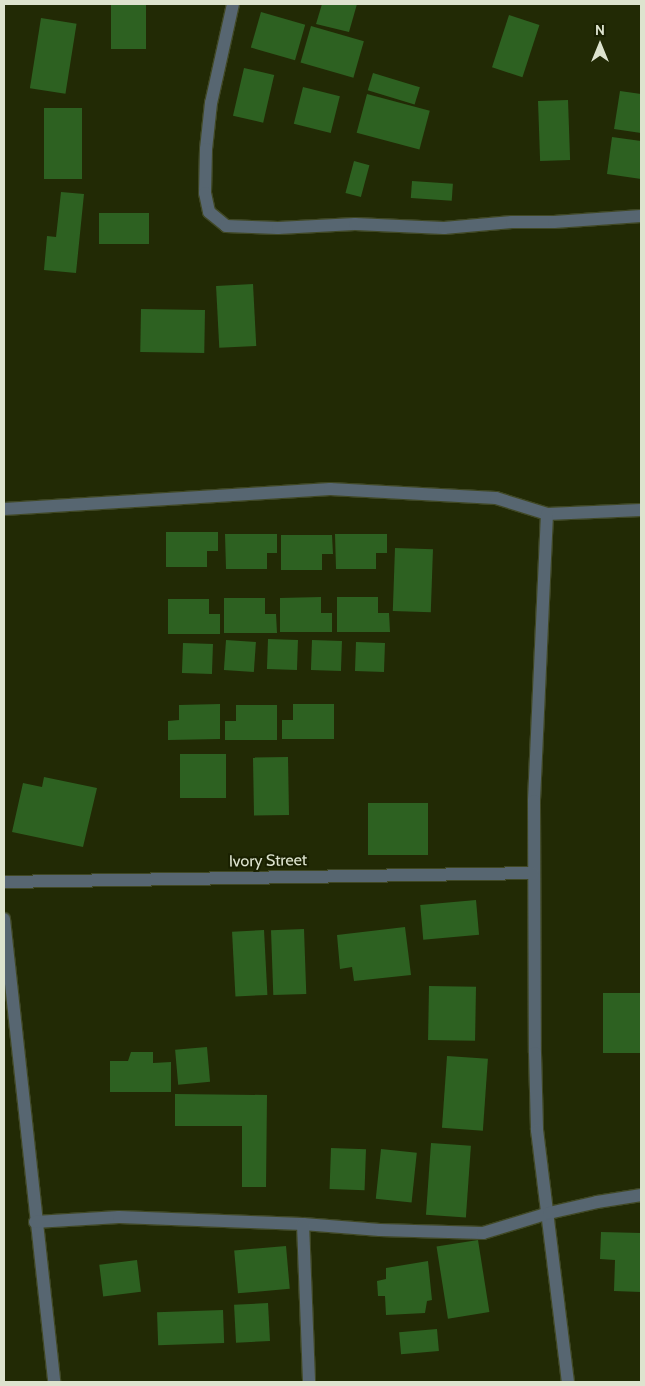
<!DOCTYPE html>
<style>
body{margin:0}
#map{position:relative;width:645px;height:1386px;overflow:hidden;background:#222a05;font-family:Cabin,sans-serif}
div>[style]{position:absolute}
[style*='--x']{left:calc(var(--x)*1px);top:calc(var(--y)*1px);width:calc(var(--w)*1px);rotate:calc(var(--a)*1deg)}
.building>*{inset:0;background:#2d6121;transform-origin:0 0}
.roads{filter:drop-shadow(1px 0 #404825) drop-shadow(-1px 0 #404825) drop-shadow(0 1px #404825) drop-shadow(0 -1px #404825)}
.minor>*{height:12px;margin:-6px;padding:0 6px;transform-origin:6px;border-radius:6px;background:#576671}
span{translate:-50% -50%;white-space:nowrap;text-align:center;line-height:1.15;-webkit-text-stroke:4px #192000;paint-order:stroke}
.street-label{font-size:16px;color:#dde3ce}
.frame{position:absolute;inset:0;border:5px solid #dde3ce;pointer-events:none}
.north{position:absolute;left:575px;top:20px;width:50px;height:50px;-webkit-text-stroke:4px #192000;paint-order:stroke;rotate:0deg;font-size:14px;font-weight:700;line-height:20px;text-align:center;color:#dde3ce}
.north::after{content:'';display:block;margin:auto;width:18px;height:22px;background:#dde3ce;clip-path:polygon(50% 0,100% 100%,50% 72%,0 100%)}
</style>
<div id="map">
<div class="building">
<div style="left:111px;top:4px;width:35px;height:45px"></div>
<div style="clip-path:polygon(322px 4px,357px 4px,349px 32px,316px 24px)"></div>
<div style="left:261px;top:12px;width:46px;height:37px;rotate:16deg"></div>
<div style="left:509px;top:15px;width:32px;height:55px;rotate:18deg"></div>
<div style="left:41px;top:18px;width:36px;height:71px;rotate:9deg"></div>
<div style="left:311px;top:26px;width:55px;height:38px;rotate:16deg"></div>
<div style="left:244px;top:68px;width:31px;height:49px;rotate:13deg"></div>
<div style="left:373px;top:73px;width:49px;height:18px;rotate:17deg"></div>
<div style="left:303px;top:87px;width:38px;height:38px;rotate:14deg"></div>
<div style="clip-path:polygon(620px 91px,641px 94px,641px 133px,614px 129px)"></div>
<div style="left:367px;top:94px;width:65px;height:40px;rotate:15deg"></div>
<div style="left:568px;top:100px;width:60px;height:30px;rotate:88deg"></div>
<div style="left:82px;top:108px;width:71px;height:38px;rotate:90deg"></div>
<div style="clip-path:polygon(612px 137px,641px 141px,641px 179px,607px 174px)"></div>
<div style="left:354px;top:161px;width:16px;height:33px;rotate:15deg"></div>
<div style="left:412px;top:181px;width:41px;height:17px;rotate:4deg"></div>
<div style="clip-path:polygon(61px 192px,84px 194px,76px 273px,44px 270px,47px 236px,56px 237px)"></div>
<div style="left:99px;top:213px;width:50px;height:31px"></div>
<div style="left:253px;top:284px;width:62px;height:37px;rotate:87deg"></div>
<div style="left:141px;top:309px;width:64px;height:43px;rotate:1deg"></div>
<div style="clip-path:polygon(166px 532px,218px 532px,218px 551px,207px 551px,207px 567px,166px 567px)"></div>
<div style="clip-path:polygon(225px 534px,277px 534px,277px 553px,267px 553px,267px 569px,226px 569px)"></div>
<div style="clip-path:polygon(335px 534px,387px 534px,387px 553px,376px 553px,376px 569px,336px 569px)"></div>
<div style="clip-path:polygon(281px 535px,332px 535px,333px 554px,322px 554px,322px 570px,281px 570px)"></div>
<div style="left:395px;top:548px;width:38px;height:63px;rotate:2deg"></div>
<div style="clip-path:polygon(321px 597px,321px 613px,332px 613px,332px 632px,280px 632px,280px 598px)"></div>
<div style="clip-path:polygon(337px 597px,378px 597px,378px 613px,389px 613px,390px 632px,337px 632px)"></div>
<div style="clip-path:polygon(224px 598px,265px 598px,265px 614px,276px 614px,277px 633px,224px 633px)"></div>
<div style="clip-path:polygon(168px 599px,209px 599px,209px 614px,220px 614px,220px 634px,168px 634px)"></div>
<div style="left:268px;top:639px;width:30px;height:30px;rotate:2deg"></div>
<div style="left:226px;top:640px;width:30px;height:30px;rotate:4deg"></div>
<div style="left:312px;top:640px;width:30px;height:30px;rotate:2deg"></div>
<div style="left:356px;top:642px;width:29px;height:29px;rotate:2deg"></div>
<div style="left:183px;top:643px;width:30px;height:30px;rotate:2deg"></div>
<div style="clip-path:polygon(220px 704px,220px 739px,168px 740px,168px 721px,179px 720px,179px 705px)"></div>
<div style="clip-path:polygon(293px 704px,334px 704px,334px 739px,282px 739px,282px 720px,293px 720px)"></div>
<div style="clip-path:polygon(236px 705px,277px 705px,277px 740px,225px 740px,225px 721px,236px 721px)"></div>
<div style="left:226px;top:754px;width:44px;height:46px;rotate:90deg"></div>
<div style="left:288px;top:757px;width:58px;height:35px;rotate:89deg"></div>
<div style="clip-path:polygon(44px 777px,97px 788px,83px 847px,12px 832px,23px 783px,42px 787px)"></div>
<div style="left:368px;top:803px;width:60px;height:52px"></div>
<div style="left:476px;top:900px;width:35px;height:56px;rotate:85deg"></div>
<div style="clip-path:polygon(405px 927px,411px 975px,354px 981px,352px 967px,340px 969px,337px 935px)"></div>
<div style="left:304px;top:929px;width:65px;height:33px;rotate:88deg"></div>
<div style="left:264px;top:930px;width:65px;height:32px;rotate:87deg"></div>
<div style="left:429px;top:986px;width:47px;height:54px;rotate:1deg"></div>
<div style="left:603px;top:993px;width:38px;height:60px"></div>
<div style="left:207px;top:1047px;width:35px;height:32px;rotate:85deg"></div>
<div style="clip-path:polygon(131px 1052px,153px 1052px,153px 1063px,171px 1062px,171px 1092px,110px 1092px,110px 1061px,128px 1061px)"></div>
<div style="left:447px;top:1056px;width:41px;height:72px;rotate:4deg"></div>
<div style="clip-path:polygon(175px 1094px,267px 1095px,266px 1187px,242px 1187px,242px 1126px,175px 1126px)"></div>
<div style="left:431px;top:1143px;width:40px;height:72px;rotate:4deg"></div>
<div style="left:331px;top:1148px;width:35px;height:41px;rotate:2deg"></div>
<div style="left:381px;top:1149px;width:36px;height:50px;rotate:6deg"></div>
<div style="clip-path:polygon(601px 1232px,641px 1233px,641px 1292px,614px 1291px,615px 1260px,600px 1259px)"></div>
<div style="left:478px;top:1240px;width:73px;height:42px;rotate:81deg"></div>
<div style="left:286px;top:1246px;width:43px;height:52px;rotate:85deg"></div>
<div style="left:137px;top:1260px;width:32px;height:38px;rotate:83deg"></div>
<div style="clip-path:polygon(428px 1261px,432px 1300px,427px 1301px,425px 1313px,386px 1315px,385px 1296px,378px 1296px,377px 1281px,386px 1279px,386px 1268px)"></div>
<div style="left:268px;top:1303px;width:38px;height:34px;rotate:87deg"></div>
<div style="left:223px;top:1310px;width:33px;height:66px;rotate:88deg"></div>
<div style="left:437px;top:1329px;width:22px;height:38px;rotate:85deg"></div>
</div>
<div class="roads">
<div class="minor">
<div style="--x:233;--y:4;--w:101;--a:102.5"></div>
<div style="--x:211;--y:103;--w:46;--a:96.2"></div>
<div style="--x:206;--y:149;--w:44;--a:91.3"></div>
<div style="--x:205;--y:193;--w:19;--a:78"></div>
<div style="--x:209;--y:212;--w:22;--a:39"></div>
<div style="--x:226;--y:226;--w:52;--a:2.2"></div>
<div style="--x:278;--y:228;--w:77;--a:-3"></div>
<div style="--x:355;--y:224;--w:89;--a:2.6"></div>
<div style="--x:444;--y:228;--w:68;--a:-5"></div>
<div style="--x:512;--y:222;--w:42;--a:0"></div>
<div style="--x:554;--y:222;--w:87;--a:-3.9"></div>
<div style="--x:4;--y:509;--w:327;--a:-3.5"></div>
<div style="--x:330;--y:489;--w:166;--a:3.1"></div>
<div style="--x:496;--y:498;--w:53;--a:17.4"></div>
<div style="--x:547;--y:514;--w:94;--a:-2.4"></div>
<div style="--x:547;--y:514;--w:287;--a:92.6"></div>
<div style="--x:534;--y:801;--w:252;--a:89.8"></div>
<div style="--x:535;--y:1053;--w:77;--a:88.5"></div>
<div style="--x:537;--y:1130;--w:254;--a:83"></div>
<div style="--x:4;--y:882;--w:529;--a:-0.97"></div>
<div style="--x:4;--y:919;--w:466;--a:83.8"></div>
<div style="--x:35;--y:1222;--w:84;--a:-3.4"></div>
<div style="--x:119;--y:1217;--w:184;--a:2.2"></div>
<div style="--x:303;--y:1224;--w:77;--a:4.5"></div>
<div style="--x:380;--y:1230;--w:103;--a:1.7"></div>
<div style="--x:483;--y:1233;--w:69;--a:-16.9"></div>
<div style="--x:549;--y:1213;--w:49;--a:-12.9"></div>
<div style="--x:597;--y:1202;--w:45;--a:-9"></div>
<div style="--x:303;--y:1224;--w:158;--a:87.8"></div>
</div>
</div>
<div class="street-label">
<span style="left:268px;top:861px;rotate:-1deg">Ivory Street</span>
</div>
<div class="frame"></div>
<div class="north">N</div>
</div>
